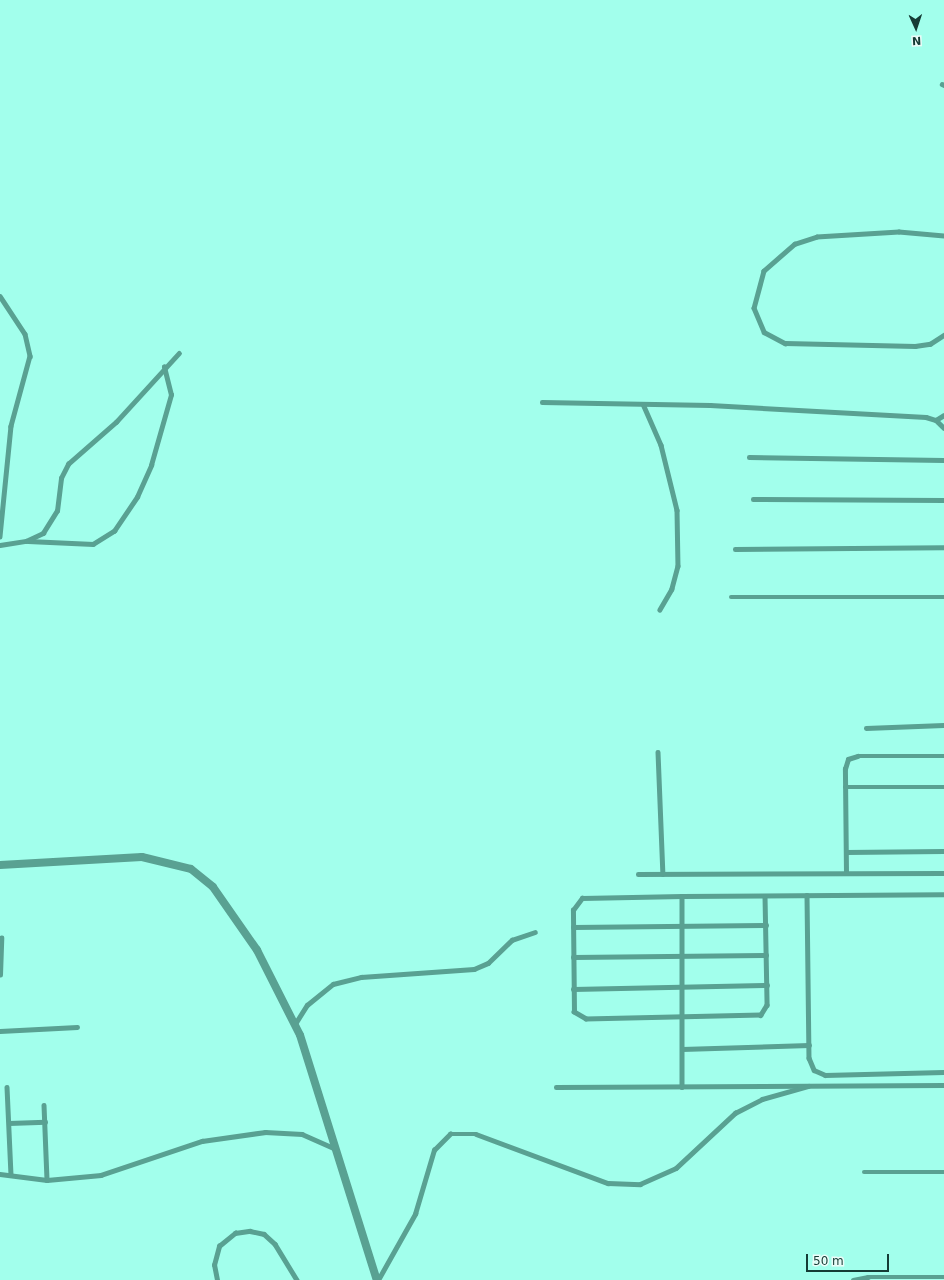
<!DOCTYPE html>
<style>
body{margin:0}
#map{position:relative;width:944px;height:1280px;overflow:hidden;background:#a2ffec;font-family:"DejaVu Sans",sans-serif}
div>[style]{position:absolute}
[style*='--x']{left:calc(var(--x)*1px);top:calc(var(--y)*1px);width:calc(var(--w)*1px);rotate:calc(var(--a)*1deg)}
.lane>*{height:4.5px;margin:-2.25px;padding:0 2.25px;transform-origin:2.25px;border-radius:2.25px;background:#59a192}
.street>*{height:8px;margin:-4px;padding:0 4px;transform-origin:4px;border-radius:4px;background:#59a192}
span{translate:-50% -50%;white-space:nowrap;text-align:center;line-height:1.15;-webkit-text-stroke:3px #ebfcf8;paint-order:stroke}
.north{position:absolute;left:896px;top:8px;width:40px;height:40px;-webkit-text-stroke:3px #ebfcf8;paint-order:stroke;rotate:177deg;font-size:11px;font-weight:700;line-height:16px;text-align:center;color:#153c35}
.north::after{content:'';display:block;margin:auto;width:14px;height:18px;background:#153c35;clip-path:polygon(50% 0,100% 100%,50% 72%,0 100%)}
.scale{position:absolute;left:806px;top:1254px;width:83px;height:18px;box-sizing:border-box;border:2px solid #153c35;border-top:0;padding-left:5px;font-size:12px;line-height:14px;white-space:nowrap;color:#153c35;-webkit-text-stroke:3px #ebfcf8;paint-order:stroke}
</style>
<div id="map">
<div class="lane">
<div style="--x:942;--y:84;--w:2;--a:27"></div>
<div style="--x:944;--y:236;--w:45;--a:-174.9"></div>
<div style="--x:899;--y:232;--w:82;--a:176.5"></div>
<div style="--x:817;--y:237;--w:23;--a:162"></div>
<div style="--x:795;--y:244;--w:41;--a:138.9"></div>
<div style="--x:764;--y:271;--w:38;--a:105"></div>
<div style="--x:754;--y:308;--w:26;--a:67"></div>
<div style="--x:764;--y:332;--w:24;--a:28"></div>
<div style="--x:785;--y:343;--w:130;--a:1.3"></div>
<div style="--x:915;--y:346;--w:15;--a:-8"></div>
<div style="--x:930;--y:344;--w:17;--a:-33"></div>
<div style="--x:0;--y:296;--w:45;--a:56.7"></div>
<div style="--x:25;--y:334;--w:23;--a:77"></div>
<div style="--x:30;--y:356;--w:73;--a:105.2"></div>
<div style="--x:11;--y:426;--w:111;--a:95.7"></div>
<div style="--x:542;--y:402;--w:168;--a:1"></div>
<div style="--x:710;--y:405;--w:216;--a:3.2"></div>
<div style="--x:926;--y:417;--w:10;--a:17"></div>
<div style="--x:936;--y:420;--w:11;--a:45"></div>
<div style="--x:643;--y:404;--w:45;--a:66.3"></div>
<div style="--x:661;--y:445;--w:67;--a:76.2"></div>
<div style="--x:677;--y:510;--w:56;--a:89"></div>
<div style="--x:678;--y:566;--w:24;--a:105"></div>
<div style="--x:672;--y:589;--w:24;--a:120"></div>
<div style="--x:936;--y:420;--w:9;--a:-32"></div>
<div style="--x:749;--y:457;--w:195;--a:0.9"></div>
<div style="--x:753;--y:499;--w:191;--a:0.3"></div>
<div style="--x:28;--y:541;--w:65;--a:2.6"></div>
<div style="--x:93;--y:544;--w:25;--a:-32"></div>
<div style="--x:114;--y:531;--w:41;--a:-55.9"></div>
<div style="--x:137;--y:497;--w:35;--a:-66"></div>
<div style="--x:151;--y:465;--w:73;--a:-74.1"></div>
<div style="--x:171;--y:395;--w:29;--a:-104"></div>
<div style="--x:0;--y:545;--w:26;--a:-9"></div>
<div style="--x:26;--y:541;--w:19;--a:-25"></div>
<div style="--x:43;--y:533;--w:26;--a:-58"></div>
<div style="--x:57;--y:511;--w:33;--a:-83"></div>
<div style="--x:61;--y:478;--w:16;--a:-63"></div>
<div style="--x:68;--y:464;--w:64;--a:-41.2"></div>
<div style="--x:116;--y:422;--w:93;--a:-47.6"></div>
<div style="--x:735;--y:549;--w:209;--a:-0.5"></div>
<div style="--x:731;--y:597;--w:213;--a:0"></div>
<div style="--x:866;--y:728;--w:78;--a:-2.2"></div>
<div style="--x:658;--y:752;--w:122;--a:87.7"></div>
<div style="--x:845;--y:787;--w:99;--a:0"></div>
<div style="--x:846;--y:852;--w:98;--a:-0.6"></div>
<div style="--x:846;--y:873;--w:104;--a:-90.6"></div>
<div style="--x:845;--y:769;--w:10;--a:-73"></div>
<div style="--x:848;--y:759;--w:10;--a:-17"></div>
<div style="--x:858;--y:756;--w:86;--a:0"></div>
<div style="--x:638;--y:874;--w:306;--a:-0.2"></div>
<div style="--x:807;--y:895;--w:163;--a:89.3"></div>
<div style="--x:809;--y:1058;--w:13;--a:67"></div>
<div style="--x:814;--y:1070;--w:12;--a:24"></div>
<div style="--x:825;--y:1075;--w:119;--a:-1.4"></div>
<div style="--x:682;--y:896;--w:191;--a:90"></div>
<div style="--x:765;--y:896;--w:109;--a:88.9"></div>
<div style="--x:767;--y:1005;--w:12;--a:121"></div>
<div style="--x:761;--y:1015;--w:175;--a:178.7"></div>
<div style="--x:586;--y:1019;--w:14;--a:-150"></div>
<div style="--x:574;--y:1012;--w:102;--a:-90.6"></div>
<div style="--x:573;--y:910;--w:15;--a:-53"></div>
<div style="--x:582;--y:898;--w:100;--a:-1.1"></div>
<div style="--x:682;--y:896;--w:262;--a:-0.4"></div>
<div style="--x:573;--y:927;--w:193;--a:-0.6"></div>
<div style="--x:573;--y:957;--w:193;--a:-0.6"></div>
<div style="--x:0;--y:975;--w:37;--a:-88"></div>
<div style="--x:573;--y:989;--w:194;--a:-1.2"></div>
<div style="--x:295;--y:1024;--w:22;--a:-58"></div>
<div style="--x:307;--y:1005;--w:33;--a:-39"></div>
<div style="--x:333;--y:984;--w:29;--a:-14"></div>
<div style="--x:361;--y:977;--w:113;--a:-4"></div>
<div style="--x:474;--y:969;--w:15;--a:-23"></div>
<div style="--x:488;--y:963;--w:33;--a:-44"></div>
<div style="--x:512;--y:940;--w:24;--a:-19"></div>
<div style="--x:0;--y:1031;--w:77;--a:-3"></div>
<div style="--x:682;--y:1049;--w:127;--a:-1.8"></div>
<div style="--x:7;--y:1087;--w:88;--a:87.4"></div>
<div style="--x:556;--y:1087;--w:388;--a:-0.3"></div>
<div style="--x:44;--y:1105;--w:75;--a:87.7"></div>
<div style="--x:9;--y:1123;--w:36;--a:-2"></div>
<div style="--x:864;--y:1172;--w:80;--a:0"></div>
<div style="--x:0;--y:1174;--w:47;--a:7.3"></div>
<div style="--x:47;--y:1180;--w:54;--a:-5.3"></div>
<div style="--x:101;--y:1175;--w:107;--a:-18.6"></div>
<div style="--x:202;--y:1141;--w:64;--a:-8.1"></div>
<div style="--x:265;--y:1132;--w:37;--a:3"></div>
<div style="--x:302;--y:1134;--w:36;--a:24"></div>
<div style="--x:217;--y:1280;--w:15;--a:-101"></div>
<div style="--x:214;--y:1265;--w:20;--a:-75"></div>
<div style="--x:219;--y:1246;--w:21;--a:-39"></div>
<div style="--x:235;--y:1233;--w:15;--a:-8"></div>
<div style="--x:250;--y:1231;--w:14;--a:12"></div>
<div style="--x:264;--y:1234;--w:15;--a:42"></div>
<div style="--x:275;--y:1244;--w:42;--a:58.6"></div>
<div style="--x:378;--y:1280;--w:76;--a:-60.7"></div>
<div style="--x:415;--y:1214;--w:67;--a:-73.5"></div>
<div style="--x:434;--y:1150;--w:23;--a:-45"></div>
<div style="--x:450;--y:1134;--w:26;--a:0"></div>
<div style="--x:476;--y:1134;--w:141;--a:20.4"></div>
<div style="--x:608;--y:1183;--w:32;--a:2"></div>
<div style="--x:640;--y:1184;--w:39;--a:-24"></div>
<div style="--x:676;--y:1168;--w:81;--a:-43"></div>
<div style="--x:735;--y:1113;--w:30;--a:-27"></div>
<div style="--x:762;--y:1099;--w:48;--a:-15.8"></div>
<div style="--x:853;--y:1280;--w:15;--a:-11"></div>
<div style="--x:868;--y:1277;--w:76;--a:0"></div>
</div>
<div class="street">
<div style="--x:0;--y:865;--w:142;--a:-3.2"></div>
<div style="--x:142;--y:857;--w:50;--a:13.8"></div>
<div style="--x:191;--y:869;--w:28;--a:39"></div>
<div style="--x:213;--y:887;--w:77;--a:55.1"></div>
<div style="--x:257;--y:950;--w:95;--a:63.2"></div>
<div style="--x:300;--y:1035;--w:257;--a:72.6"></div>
</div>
<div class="north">N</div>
<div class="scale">50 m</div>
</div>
